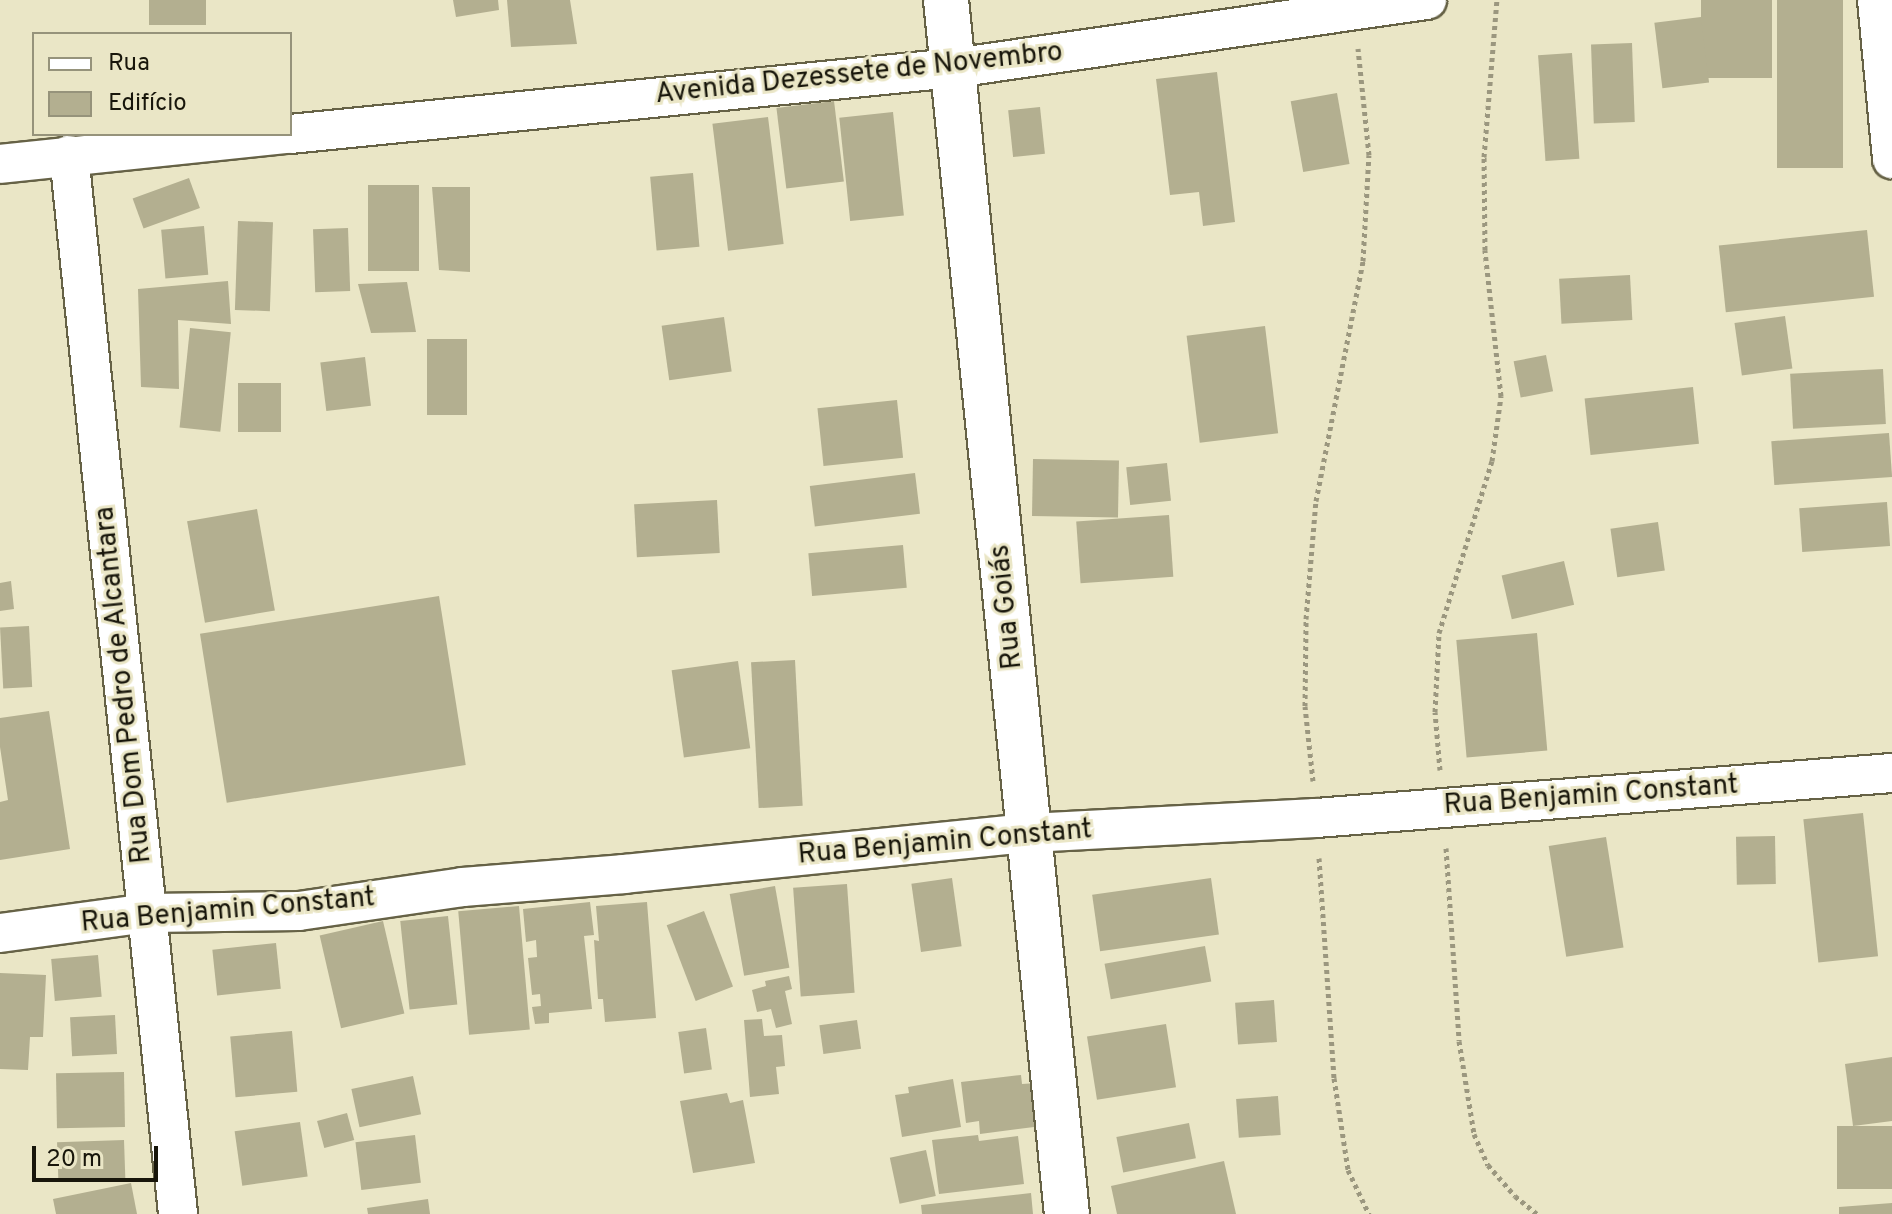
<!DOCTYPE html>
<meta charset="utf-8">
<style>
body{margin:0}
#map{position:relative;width:1892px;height:1214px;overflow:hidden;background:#eae6c6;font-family:Overpass,sans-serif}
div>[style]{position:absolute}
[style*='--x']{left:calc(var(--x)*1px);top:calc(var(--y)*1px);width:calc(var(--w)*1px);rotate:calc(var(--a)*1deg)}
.building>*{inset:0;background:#b3af90;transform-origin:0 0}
.path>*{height:5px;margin-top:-2.5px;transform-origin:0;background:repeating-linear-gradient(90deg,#9b977f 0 4px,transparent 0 8px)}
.roads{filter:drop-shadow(2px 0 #666246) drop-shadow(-2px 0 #666246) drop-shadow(0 2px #666246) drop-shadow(0 -2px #666246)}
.minor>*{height:38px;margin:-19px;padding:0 19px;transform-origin:19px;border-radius:19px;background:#fff}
.tertiary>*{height:44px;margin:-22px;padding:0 22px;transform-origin:22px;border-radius:22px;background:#fff}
span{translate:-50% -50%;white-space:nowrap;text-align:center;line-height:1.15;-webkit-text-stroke:6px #eae6c6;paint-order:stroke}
.street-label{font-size:28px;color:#18160b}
.legend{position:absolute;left:32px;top:32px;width:260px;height:104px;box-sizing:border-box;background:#eae6c6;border:2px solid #96937b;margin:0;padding:10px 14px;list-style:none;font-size:24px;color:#18160b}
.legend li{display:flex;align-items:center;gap:16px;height:40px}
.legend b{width:40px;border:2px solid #96937b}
.scale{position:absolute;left:32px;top:1146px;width:126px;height:36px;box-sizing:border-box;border:4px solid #18160b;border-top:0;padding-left:10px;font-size:24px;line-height:28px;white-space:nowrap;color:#18160b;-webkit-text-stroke:6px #eae6c6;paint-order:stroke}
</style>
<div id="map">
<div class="building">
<div style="left:149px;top:0;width:57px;height:25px"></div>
<div style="clip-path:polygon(453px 0,498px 0,499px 10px,456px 17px)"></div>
<div style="clip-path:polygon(507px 0,570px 0,577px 44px,511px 47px)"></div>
<div style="left:1701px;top:0;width:71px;height:78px"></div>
<div style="left:1777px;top:0;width:66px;height:168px"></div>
<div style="left:1701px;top:17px;width:66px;height:47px;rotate:83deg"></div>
<div style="left:1632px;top:43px;width:79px;height:41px;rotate:88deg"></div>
<div style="left:1572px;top:53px;width:106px;height:34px;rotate:86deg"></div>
<div style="clip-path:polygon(1217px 72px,1235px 222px,1203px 226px,1199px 192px,1170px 195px,1156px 79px)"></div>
<div style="left:1337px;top:93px;width:72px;height:47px;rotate:80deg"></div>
<div style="left:834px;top:101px;width:81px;height:58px;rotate:83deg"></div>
<div style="left:1040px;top:107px;width:47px;height:32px;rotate:84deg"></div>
<div style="left:893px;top:112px;width:104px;height:54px;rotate:84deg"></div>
<div style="left:768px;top:117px;width:128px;height:56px;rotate:83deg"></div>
<div style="left:693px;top:173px;width:74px;height:43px;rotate:85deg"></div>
<div style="left:189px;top:178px;width:32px;height:60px;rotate:70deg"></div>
<div style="left:368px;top:185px;width:51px;height:86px"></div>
<div style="clip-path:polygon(432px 187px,470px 187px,470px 272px,439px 270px)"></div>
<div style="left:238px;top:221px;width:35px;height:89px;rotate:2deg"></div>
<div style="left:204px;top:226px;width:49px;height:43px;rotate:85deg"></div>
<div style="left:348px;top:228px;width:63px;height:35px;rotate:88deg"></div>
<div style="left:1867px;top:230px;width:67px;height:149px;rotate:84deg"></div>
<div style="left:1630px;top:275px;width:45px;height:71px;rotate:87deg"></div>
<div style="clip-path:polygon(228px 281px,231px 324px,178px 320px,179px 389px,141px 387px,138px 289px)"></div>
<div style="clip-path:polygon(407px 282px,416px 332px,371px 333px,358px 284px)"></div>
<div style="left:1785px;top:316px;width:53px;height:51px;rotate:82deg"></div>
<div style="left:724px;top:317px;width:55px;height:63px;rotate:82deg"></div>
<div style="left:1265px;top:326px;width:108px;height:79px;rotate:83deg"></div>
<div style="left:190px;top:328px;width:41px;height:100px;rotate:6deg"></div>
<div style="left:427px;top:339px;width:40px;height:76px"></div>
<div style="left:1546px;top:355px;width:37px;height:33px;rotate:79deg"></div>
<div style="left:365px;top:357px;width:49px;height:45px;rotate:83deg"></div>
<div style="left:1883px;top:369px;width:55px;height:93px;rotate:87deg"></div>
<div style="left:238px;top:383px;width:43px;height:49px"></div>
<div style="left:1693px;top:387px;width:57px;height:109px;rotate:84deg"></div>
<div style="left:897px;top:400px;width:58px;height:80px;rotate:84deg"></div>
<div style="left:1889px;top:433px;width:44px;height:118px;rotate:86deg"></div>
<div style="left:1033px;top:459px;width:86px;height:57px;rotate:1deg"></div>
<div style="left:1167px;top:463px;width:38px;height:41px;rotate:84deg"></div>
<div style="left:915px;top:473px;width:41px;height:106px;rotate:83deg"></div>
<div style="left:717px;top:500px;width:53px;height:83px;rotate:87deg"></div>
<div style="left:1887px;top:502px;width:44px;height:88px;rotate:86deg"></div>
<div style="left:257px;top:509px;width:103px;height:71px;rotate:80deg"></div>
<div style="left:1169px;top:515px;width:62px;height:93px;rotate:86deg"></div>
<div style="left:1658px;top:522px;width:49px;height:48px;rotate:82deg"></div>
<div style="left:903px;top:545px;width:43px;height:95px;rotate:85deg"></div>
<div style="left:1564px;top:561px;width:45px;height:64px;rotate:77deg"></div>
<div style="clip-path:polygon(11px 581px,14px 609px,0 611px,0 583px)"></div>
<div style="left:439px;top:596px;width:171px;height:242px;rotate:81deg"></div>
<div style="left:29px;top:626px;width:61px;height:29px;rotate:87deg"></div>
<div style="left:1537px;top:633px;width:118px;height:81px;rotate:85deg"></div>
<div style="left:795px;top:660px;width:146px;height:44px;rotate:87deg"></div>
<div style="left:738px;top:661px;width:88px;height:67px;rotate:82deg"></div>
<div style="clip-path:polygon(49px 711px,70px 849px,0 860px,0 802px,8px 800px,0 747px,0 718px)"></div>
<div style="left:1863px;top:813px;width:144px;height:60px;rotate:84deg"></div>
<div style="left:1775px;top:836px;width:48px;height:39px;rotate:89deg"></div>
<div style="left:1606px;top:837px;width:112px;height:58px;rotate:81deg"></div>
<div style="left:952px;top:878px;width:69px;height:41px;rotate:82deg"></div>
<div style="left:1211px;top:878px;width:57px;height:120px;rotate:82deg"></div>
<div style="left:847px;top:884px;width:109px;height:54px;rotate:86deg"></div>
<div style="left:775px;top:886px;width:83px;height:46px;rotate:80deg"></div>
<div style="clip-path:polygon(590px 902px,594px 935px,584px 936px,592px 1009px,549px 1013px,549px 1023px,535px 1024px,532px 1007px,541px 1006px,540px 994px,532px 995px,528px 958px,537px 957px,536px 940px,526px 942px,523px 909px)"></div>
<div style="clip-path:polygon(647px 902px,656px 1018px,605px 1022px,603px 999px,598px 999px,594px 940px,599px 941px,596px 906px)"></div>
<div style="left:519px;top:906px;width:124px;height:61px;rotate:85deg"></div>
<div style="left:704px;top:911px;width:81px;height:40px;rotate:69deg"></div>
<div style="left:448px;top:916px;width:89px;height:48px;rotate:84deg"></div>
<div style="left:383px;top:921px;width:95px;height:65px;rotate:77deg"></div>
<div style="left:276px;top:943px;width:46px;height:64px;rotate:84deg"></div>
<div style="left:1205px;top:946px;width:36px;height:102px;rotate:80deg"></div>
<div style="left:98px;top:955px;width:42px;height:47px;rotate:85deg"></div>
<div style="clip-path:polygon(0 973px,46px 975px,43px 1037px,30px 1037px,28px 1070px,0 1069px)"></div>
<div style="clip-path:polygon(789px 976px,792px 989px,785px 991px,792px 1024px,776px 1028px,771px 1009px,757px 1012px,752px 990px,766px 986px,765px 981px)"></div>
<div style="left:1274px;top:1000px;width:42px;height:39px;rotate:86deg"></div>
<div style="left:115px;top:1015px;width:39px;height:45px;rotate:87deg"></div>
<div style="clip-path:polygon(762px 1019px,764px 1036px,782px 1035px,785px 1066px,776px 1067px,779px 1094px,750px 1097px,744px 1020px)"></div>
<div style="left:857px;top:1020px;width:29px;height:38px;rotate:82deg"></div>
<div style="left:1166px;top:1024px;width:64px;height:80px;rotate:81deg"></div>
<div style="left:706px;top:1028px;width:42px;height:28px;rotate:82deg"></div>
<div style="left:292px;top:1031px;width:61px;height:62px;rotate:85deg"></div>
<div style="clip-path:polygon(1892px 1057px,1892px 1121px,1853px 1126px,1845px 1064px)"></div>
<div style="left:124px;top:1072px;width:55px;height:68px;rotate:89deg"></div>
<div style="clip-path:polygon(1021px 1075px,1022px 1084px,1037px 1083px,1042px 1126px,980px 1134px,979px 1121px,966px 1123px,961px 1082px)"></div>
<div style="left:413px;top:1076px;width:39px;height:63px;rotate:78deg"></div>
<div style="clip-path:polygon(953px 1079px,961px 1127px,902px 1137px,895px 1095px,909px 1093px,908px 1087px)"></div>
<div style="clip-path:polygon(727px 1093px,730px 1103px,743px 1100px,755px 1163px,693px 1173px,680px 1101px)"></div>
<div style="left:1278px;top:1096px;width:39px;height:42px;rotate:86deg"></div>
<div style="left:347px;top:1113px;width:28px;height:31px;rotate:75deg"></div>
<div style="left:300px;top:1122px;width:55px;height:66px;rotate:82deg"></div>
<div style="left:1189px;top:1123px;width:36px;height:74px;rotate:79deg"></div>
<div style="left:1892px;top:1126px;width:63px;height:55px;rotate:90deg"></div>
<div style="left:415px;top:1135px;width:48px;height:60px;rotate:83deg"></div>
<div style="clip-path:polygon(978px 1135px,979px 1141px,1018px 1136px,1024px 1184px,939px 1194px,932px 1140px)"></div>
<div style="left:124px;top:1140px;width:38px;height:67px;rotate:88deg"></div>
<div style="left:926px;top:1150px;width:47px;height:37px;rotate:78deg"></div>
<div style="clip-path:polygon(1224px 1161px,1236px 1214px,1117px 1214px,1111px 1186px)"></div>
<div style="clip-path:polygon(131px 1183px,137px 1214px,56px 1214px,53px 1199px)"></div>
<div style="clip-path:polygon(1031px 1193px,1033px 1214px,922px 1214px,921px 1205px)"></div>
<div style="clip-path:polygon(428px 1199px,430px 1214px,368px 1214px,367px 1208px)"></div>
<div style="clip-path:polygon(1892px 1203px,1892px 1214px,1839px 1214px,1839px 1207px)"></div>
</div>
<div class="path">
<div style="--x:1440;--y:770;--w:58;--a:-94.9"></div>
<div style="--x:1435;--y:712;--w:79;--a:-87.1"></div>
<div style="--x:1439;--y:633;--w:180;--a:-72.9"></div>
<div style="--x:1492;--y:461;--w:66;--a:-82.1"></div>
<div style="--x:1501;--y:396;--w:147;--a:-96.3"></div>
<div style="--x:1485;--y:250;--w:93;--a:-90.6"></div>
<div style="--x:1484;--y:157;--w:158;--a:-85.3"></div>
<div style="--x:1313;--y:781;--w:75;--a:-96.1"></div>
<div style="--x:1305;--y:706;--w:87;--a:-89.3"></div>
<div style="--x:1306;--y:619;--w:118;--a:-85.2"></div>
<div style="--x:1316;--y:501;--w:245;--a:-78.9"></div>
<div style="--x:1363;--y:261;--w:106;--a:-86.8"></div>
<div style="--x:1369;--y:155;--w:107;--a:-95.9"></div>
<div style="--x:1446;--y:848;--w:193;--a:86.1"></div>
<div style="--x:1459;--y:1041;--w:94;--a:80.8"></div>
<div style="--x:1474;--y:1134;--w:34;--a:66"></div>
<div style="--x:1488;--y:1165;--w:41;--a:48.9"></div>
<div style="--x:1515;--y:1196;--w:28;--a:39"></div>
<div style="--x:1319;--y:858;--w:221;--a:86.1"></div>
<div style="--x:1334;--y:1078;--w:93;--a:81.3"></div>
<div style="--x:1348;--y:1170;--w:49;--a:64.5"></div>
</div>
<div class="roads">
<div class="minor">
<div style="--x:1877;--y:0;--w:160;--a:84.6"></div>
<div style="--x:290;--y:134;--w:667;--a:-5.68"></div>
<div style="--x:954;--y:68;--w:478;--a:-8.2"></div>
<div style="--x:69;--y:155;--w:1065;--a:84.12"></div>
<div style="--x:0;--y:164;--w:289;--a:-6"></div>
<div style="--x:0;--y:933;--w:149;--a:-7.7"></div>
<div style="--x:148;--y:913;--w:151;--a:-0.8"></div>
<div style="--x:299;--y:911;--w:166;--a:-8.3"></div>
<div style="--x:463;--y:887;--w:162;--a:-4.6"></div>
<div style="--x:624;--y:874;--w:407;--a:-5.8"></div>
<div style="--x:1029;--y:833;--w:287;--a:-3"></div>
<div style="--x:1316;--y:818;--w:578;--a:-4.47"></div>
</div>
<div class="tertiary">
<div style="--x:946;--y:0;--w:1220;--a:84.31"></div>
</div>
</div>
<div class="street-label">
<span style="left:859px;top:74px;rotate:-6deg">Avenida Dezessete de Novembro</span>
<span style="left:1007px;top:607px;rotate:-96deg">Rua Goiás</span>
<span style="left:124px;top:685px;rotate:-96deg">Rua Dom Pedro de Alcantara</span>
<span style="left:1591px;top:796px;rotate:-4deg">Rua Benjamin Constant</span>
<span style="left:945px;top:843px;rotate:-5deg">Rua Benjamin Constant</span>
<span style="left:228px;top:911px;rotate:-5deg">Rua Benjamin Constant</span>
</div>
<ul class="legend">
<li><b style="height:10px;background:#fff"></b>Rua</li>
<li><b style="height:22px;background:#b3af90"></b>Edifício</li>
</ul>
<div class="scale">20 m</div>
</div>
